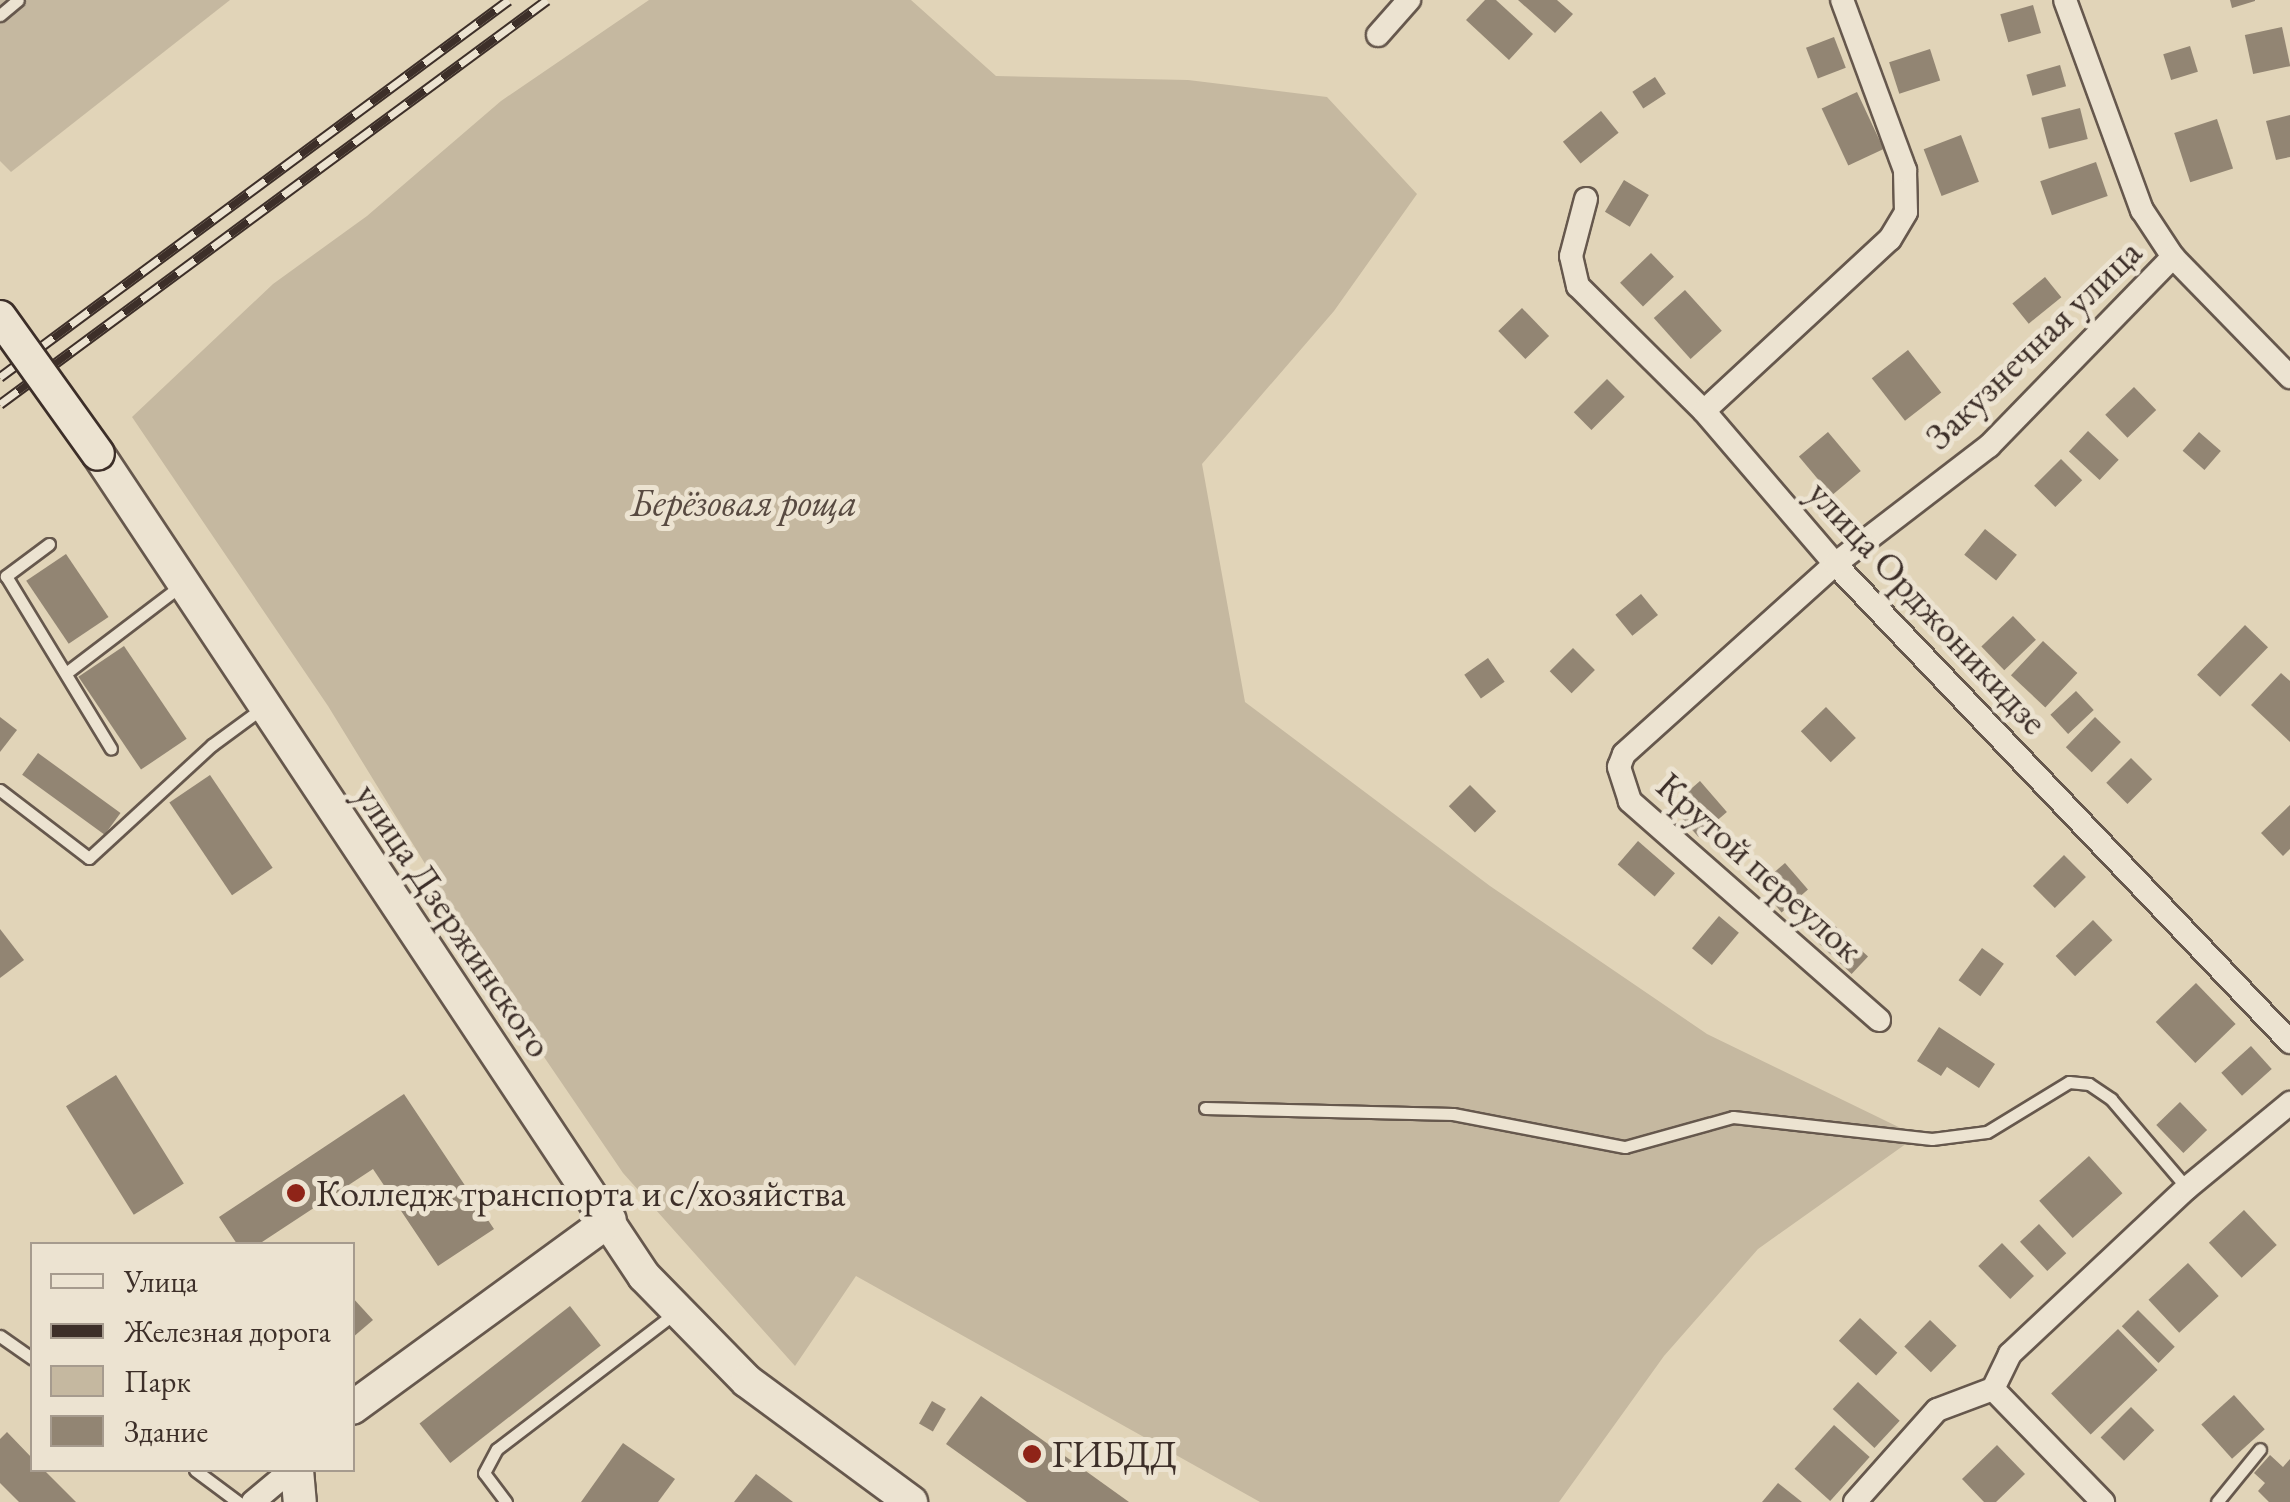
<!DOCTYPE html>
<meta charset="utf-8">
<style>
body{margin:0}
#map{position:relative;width:2290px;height:1502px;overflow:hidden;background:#e1d4b8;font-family:"EB Garamond",serif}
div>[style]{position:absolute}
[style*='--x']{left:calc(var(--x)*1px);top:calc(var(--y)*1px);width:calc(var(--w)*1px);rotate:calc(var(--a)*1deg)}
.green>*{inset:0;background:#c5b8a0}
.building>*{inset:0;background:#928573;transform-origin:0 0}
.roads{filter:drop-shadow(2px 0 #66584d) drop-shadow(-2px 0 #66584d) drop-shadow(0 2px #66584d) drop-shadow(0 -2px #66584d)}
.lane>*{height:11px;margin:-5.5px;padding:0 5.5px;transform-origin:5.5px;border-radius:5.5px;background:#ece3d1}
.street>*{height:22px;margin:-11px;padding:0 11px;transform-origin:11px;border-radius:11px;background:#ece3d1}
.secondary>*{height:32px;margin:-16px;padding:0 16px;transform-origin:16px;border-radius:16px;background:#ece3d1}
.rail>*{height:11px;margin-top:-5.5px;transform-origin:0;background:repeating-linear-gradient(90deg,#ece3d1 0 22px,#3d2f29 0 44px);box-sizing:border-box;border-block:2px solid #3d2f29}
.bridges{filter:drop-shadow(2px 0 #3d2f29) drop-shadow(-2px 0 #3d2f29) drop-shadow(0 2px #3d2f29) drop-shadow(0 -2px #3d2f29)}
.secondary-bridge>*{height:32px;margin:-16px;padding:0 16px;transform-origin:16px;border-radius:16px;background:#ece3d1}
.dots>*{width:28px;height:28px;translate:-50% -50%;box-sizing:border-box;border:5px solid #ece3d1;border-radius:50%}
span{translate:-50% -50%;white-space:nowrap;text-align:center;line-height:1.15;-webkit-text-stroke:10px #ece3d1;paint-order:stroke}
.street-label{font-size:38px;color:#3d2f29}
.park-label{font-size:38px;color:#584a41;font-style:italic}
.poi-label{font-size:38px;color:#3d2f29}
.left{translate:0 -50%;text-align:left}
.legend{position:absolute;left:30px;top:1242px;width:325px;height:230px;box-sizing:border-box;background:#ece3d1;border:2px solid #a69b8e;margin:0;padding:12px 18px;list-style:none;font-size:30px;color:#3d2f29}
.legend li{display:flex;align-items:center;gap:20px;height:50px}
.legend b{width:50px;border:2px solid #a69b8e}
</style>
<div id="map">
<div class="green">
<div style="clip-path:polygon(0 0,230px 0,11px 172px,0 161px)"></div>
<div style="clip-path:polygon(649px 0,911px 0,996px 76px,1188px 80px,1327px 97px,1417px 194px,1334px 311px,1202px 464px,1245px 702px,1490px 886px,1707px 1034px,1917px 1136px,1758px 1249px,1664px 1356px,1559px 1502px,1260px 1502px,856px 1276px,795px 1366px,623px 1173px,542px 1054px,328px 706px,132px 417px,273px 284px,367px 216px,501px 101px)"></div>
</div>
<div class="building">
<div style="clip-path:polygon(1485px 0,1496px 0,1533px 34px,1509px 60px,1466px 20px)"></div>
<div style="clip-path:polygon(1518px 0,1557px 0,1573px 14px,1555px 33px)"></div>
<div style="clip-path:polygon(2230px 0,2255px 0,2255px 1px,2232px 8px)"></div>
<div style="left:2033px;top:5px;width:29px;height:34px;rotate:74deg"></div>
<div style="left:2282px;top:27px;width:40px;height:38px;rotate:78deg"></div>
<div style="left:1834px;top:37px;width:33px;height:30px;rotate:69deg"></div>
<div style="left:2190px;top:46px;width:27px;height:28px;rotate:73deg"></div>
<div style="left:1930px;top:49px;width:33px;height:43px;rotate:72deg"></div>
<div style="left:2060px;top:65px;width:22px;height:35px;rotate:74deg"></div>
<div style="left:1655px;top:77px;width:20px;height:27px;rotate:57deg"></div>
<div style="left:1857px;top:92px;width:63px;height:39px;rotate:65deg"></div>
<div style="left:2080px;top:108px;width:32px;height:40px;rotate:76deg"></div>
<div style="left:1601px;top:111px;width:28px;height:49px;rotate:51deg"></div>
<div style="clip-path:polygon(2290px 115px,2290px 157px,2276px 160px,2266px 121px)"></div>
<div style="left:2217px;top:119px;width:52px;height:45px;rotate:72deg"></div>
<div style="left:1961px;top:135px;width:50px;height:40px;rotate:69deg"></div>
<div style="left:2096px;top:162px;width:36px;height:59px;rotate:71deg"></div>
<div style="left:1624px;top:180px;width:29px;height:37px;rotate:31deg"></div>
<div style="left:1651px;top:253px;width:33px;height:43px;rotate:46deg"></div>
<div style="left:2045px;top:277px;width:26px;height:42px;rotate:51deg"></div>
<div style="left:1685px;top:290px;width:55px;height:42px;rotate:48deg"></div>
<div style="left:1522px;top:308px;width:39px;height:33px;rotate:46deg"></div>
<div style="left:1908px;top:350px;width:54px;height:46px;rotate:52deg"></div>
<div style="left:1607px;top:379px;width:25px;height:47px;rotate:45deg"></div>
<div style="left:2134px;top:387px;width:32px;height:40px;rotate:46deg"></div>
<div style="left:2088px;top:431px;width:42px;height:28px;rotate:43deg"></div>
<div style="left:1828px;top:432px;width:51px;height:38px;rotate:50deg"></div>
<div style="left:2199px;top:432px;width:29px;height:25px;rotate:41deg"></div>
<div style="left:2061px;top:459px;width:30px;height:38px;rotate:45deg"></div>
<div style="left:1985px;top:529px;width:41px;height:33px;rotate:39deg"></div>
<div style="left:66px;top:554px;width:76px;height:48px;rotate:56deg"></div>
<div style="left:1641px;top:594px;width:27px;height:33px;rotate:51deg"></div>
<div style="left:2013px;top:616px;width:33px;height:44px;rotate:46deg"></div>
<div style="left:2245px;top:625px;width:32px;height:69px;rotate:44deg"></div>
<div style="left:2043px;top:641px;width:47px;height:47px;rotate:43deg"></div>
<div style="left:124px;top:646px;width:112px;height:55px;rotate:56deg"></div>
<div style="left:1573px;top:648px;width:31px;height:33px;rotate:45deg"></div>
<div style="left:1488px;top:658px;width:29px;height:29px;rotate:55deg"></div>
<div style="clip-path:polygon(2281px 673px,2290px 681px,2290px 742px,2251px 705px)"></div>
<div style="left:2076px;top:691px;width:26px;height:35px;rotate:47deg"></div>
<div style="left:1826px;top:707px;width:43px;height:35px;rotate:46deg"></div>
<div style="clip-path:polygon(0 717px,17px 730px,0 752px)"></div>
<div style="left:2095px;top:717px;width:36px;height:42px;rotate:44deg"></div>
<div style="left:38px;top:753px;width:102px;height:27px;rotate:36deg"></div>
<div style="left:2131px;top:758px;width:30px;height:35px;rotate:45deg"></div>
<div style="left:210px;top:775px;width:112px;height:49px;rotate:56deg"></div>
<div style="left:1700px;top:781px;width:41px;height:38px;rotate:49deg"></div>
<div style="left:1470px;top:785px;width:37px;height:30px;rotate:45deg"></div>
<div style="clip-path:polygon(2290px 805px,2290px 849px,2283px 856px,2261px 833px)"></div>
<div style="left:1638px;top:841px;width:49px;height:31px;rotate:41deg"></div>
<div style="left:2064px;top:855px;width:31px;height:44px;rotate:45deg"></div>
<div style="left:1785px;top:863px;width:35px;height:35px;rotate:49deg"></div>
<div style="left:1719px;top:916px;width:26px;height:42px;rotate:40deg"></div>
<div style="left:2093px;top:920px;width:28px;height:52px;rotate:46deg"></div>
<div style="left:1830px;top:921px;width:52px;height:24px;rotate:43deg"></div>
<div style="clip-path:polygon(0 929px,24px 960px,0 978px)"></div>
<div style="left:1982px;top:948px;width:27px;height:40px;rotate:36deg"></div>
<div style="left:2196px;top:983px;width:57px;height:56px;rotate:46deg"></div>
<div style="clip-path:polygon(1939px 1027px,1995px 1064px,1979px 1088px,1947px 1067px,1941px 1076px,1917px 1061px)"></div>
<div style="left:2251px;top:1046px;width:31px;height:40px;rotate:48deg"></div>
<div style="left:116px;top:1075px;width:128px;height:59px;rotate:58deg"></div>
<div style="clip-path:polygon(404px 1094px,494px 1229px,438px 1266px,373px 1169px,259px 1244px,237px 1244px,219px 1217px)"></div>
<div style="left:2180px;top:1102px;width:39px;height:33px;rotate:46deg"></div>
<div style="left:2089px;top:1156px;width:50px;height:67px;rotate:48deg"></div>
<div style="left:2244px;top:1210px;width:48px;height:48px;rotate:47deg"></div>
<div style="left:2039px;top:1224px;width:40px;height:26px;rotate:47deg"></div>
<div style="left:2002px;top:1243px;width:46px;height:33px;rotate:46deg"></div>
<div style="left:2188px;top:1263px;width:45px;height:54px;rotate:47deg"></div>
<div style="clip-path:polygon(352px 1297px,373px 1320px,352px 1338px)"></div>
<div style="left:570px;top:1306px;width:50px;height:191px;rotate:52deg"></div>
<div style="left:2138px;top:1310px;width:52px;height:23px;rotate:45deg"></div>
<div style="left:1860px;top:1318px;width:51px;height:31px;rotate:43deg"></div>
<div style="left:1930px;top:1320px;width:37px;height:37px;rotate:44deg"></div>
<div style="left:2118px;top:1329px;width:57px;height:93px;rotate:46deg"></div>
<div style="left:1858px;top:1382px;width:57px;height:37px;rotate:43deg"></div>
<div style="left:2234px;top:1395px;width:46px;height:44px;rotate:48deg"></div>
<div style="clip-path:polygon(981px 1396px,1129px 1502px,1027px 1502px,946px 1444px)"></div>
<div style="left:932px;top:1401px;width:16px;height:26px;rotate:30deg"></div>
<div style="left:2131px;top:1407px;width:33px;height:43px;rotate:45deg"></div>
<div style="left:1834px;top:1425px;width:48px;height:59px;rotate:42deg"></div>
<div style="clip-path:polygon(7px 1432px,32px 1458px,32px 1470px,44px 1470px,76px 1502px,19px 1502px,0 1483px,0 1439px)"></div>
<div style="clip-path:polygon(623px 1443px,675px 1479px,658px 1502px,581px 1502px)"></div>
<div style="clip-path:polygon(1997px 1445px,2025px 1474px,1996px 1502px,1984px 1502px,1962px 1479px)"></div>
<div style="clip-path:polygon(2270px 1455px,2283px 1467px,2290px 1459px,2290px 1502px,2269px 1502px,2258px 1491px,2265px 1483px,2254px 1473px)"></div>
<div style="clip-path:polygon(756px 1474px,793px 1502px,734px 1502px)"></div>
<div style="clip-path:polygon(1778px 1483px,1802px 1502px,1762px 1502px)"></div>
</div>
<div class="roads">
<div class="lane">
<div style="--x:0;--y:15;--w:23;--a:-40"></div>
<div style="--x:49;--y:544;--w:54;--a:143.3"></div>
<div style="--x:6;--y:576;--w:202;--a:58.7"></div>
<div style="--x:66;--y:673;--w:143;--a:-37.3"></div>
<div style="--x:0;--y:790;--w:112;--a:37.4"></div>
<div style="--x:89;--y:858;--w:167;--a:-42.6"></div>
<div style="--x:212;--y:745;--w:61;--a:-36.3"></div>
<div style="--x:1205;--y:1108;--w:248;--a:1.4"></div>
<div style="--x:1453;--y:1114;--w:175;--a:10.9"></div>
<div style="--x:1625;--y:1147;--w:112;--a:-15.5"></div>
<div style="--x:1733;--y:1117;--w:200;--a:6.3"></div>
<div style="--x:1932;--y:1139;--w:55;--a:-7.3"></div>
<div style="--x:1987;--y:1132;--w:96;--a:-31.4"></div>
<div style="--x:2069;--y:1082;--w:20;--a:6"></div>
<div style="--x:2089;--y:1084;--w:27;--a:34"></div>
<div style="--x:2111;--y:1099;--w:117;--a:49.5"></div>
<div style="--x:0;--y:1336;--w:39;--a:35"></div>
<div style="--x:195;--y:1470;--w:54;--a:36.7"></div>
<div style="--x:506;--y:1502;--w:36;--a:-127"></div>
<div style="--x:484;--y:1473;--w:27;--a:-62"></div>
<div style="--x:497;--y:1449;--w:225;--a:-37.4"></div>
<div style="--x:2217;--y:1502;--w:68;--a:-50.9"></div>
</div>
<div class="street">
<div style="--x:2065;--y:0;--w:224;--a:69.9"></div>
<div style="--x:2142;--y:210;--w:56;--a:56.6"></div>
<div style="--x:2173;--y:257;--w:168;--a:45.7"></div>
<div style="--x:1378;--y:35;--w:47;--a:-48.5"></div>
<div style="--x:1586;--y:199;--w:59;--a:104.7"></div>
<div style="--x:1571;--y:256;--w:31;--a:77"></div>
<div style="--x:1578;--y:286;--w:177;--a:44.8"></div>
<div style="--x:1704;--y:411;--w:201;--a:49.4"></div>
<div style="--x:1835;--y:564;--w:660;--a:46.41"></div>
<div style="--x:1704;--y:411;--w:253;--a:-42.8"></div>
<div style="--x:1890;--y:239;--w:31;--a:-59"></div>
<div style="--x:1906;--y:212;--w:42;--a:-91.4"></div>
<div style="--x:1905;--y:170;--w:181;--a:-110.3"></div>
<div style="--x:1879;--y:1020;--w:332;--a:-138.7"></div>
<div style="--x:1630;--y:801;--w:36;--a:-108"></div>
<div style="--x:1619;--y:767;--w:14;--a:-69"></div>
<div style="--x:1624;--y:754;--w:284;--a:-42"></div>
<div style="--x:1835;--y:564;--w:194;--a:-37.5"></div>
<div style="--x:1989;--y:446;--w:264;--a:-45.8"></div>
<div style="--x:1993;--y:1389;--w:158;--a:45.8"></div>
<div style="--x:253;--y:1502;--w:50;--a:-40.1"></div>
<div style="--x:1855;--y:1502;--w:123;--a:-48.3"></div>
<div style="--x:1937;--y:1410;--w:60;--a:-20.6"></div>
<div style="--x:1993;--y:1389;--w:39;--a:-64"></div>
<div style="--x:2010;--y:1354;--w:243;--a:-43.2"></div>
<div style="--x:2187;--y:1188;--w:134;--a:-39.5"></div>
</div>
<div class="secondary">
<div style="--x:98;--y:454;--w:987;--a:56.41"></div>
<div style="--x:644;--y:1276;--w:147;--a:45.6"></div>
<div style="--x:747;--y:1381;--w:204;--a:36.4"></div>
<div style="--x:352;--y:1408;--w:319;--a:-36.1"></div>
<div style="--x:297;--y:1470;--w:32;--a:85"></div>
</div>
</div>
<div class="rail">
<div style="--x:0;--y:377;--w:633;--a:-36.53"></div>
<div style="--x:0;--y:404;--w:680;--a:-36.45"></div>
</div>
<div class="bridges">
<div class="secondary-bridge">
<div style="--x:0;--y:317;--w:168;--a:54.4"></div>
</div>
</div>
<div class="dots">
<div style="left:296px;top:1193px;background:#8f2418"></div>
<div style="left:1032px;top:1454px;background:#8f2418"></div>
</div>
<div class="street-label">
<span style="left:2033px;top:344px;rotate:-44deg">Закузнечная улица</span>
<span style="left:1928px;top:607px;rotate:47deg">улица Орджоникидзе</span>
<span style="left:1760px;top:867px;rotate:42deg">Крутой переулок</span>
<span style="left:454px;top:920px;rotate:56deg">улица Дзержинского</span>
</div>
<div class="park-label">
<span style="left:744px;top:502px">Берёзовая роща</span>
</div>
<div class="poi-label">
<span class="left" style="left:316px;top:1193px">Колледж транспорта и с/хозяйства</span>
<span class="left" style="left:1052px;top:1454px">ГИБДД</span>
</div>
<ul class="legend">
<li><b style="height:12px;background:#ece3d1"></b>Улица</li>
<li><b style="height:12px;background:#3d2f29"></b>Железная дорога</li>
<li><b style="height:28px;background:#c5b8a0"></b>Парк</li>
<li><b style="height:28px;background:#928573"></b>Здание</li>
</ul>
</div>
